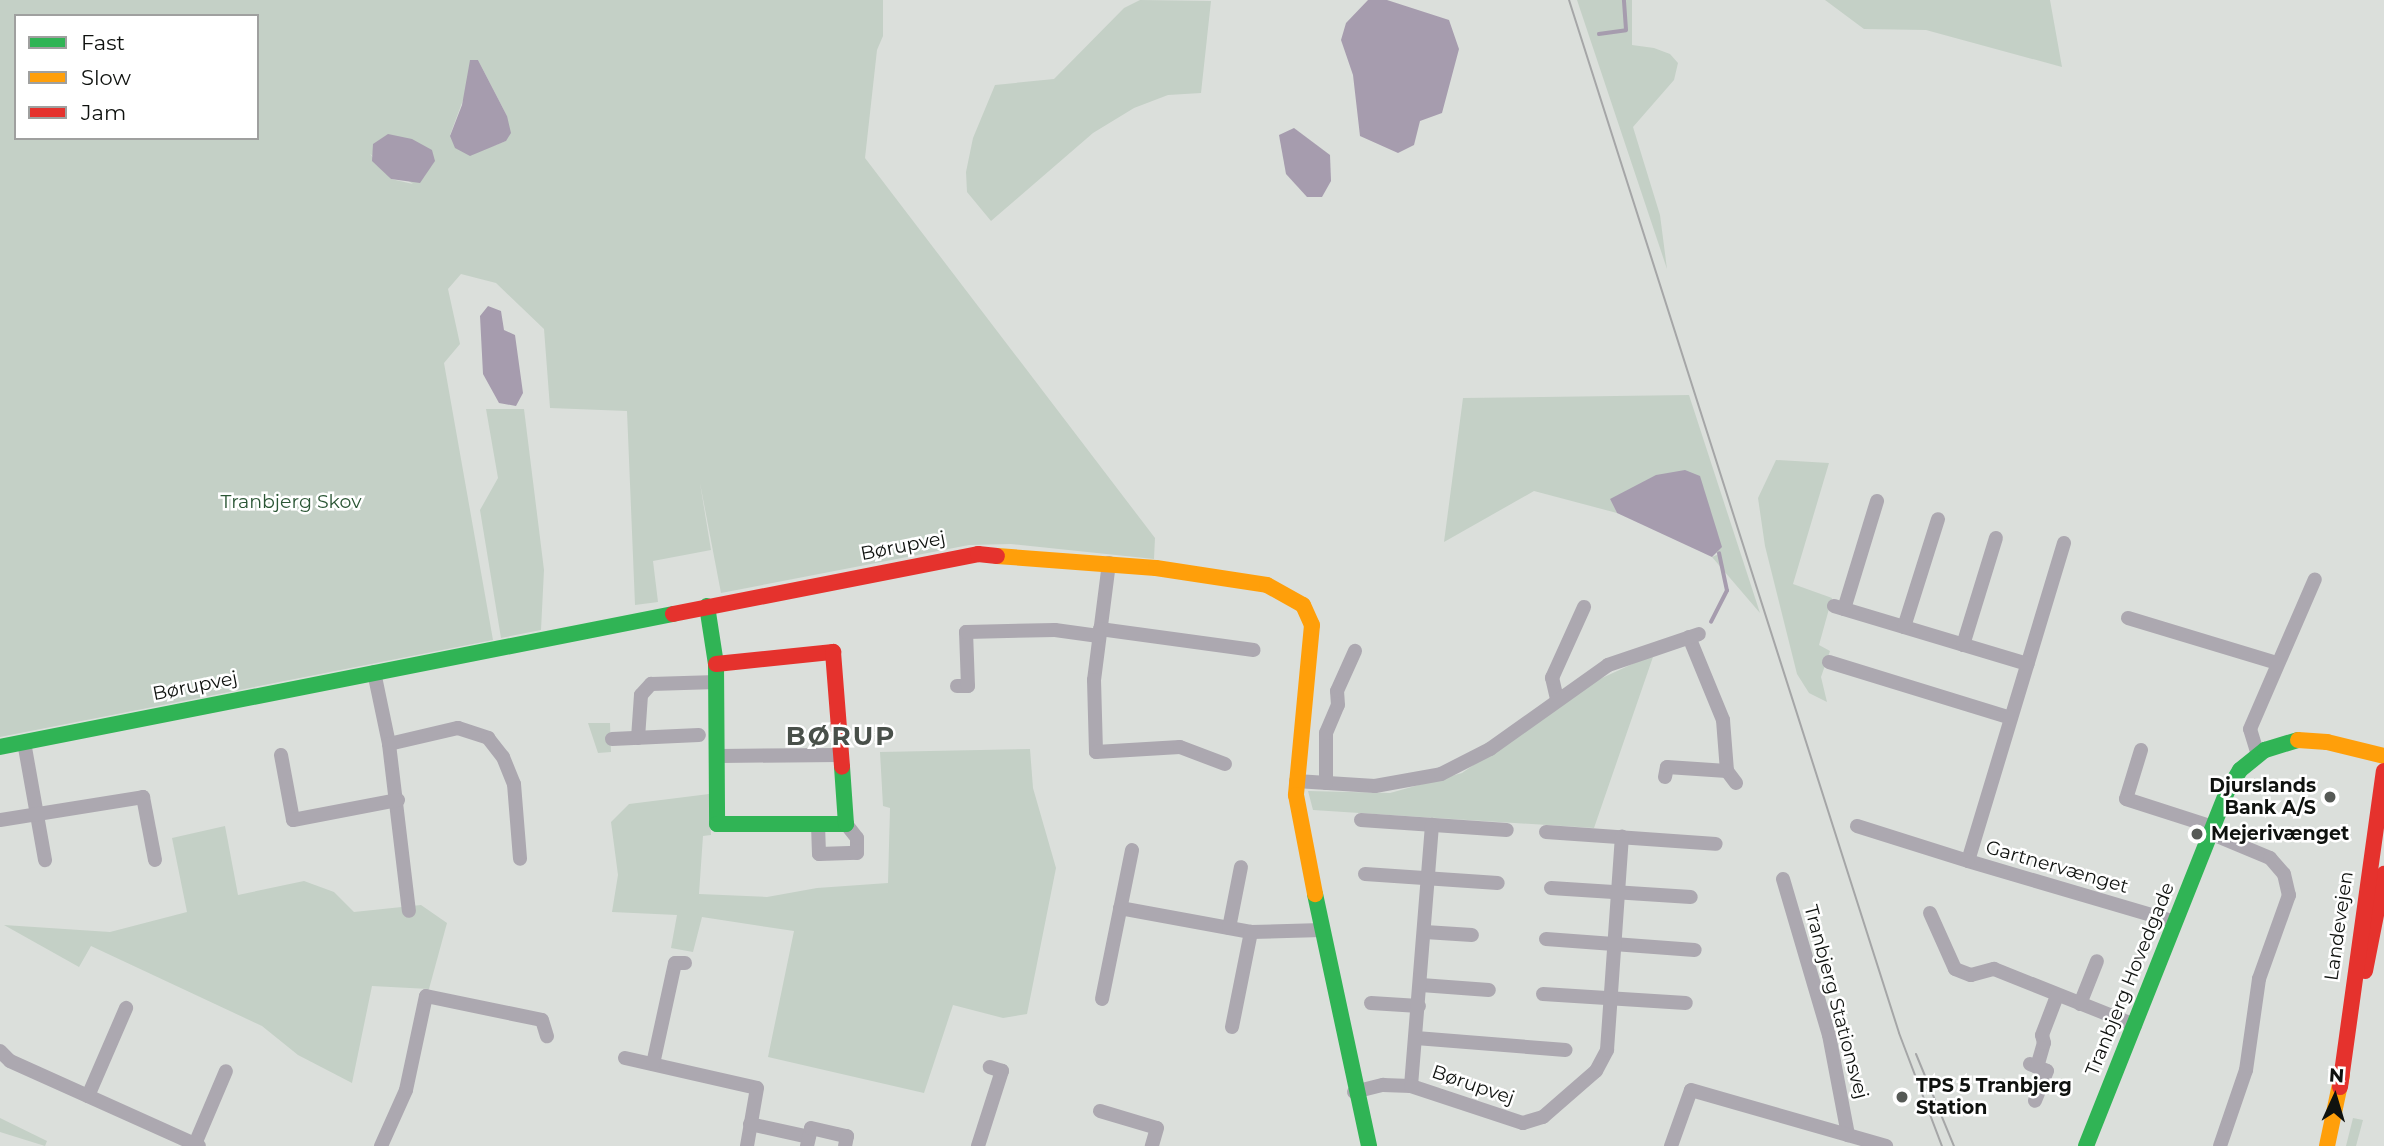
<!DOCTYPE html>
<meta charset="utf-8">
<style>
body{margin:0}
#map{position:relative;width:2384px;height:1146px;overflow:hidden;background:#dbdfdb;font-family:Montserrat,sans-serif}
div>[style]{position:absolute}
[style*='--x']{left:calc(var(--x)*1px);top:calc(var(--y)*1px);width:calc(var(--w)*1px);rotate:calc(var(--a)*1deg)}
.green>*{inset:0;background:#c4d0c6}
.water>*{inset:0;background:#a69cae}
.stream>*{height:3.5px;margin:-1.75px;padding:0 1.75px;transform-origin:1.75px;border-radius:1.75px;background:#a69cae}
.street>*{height:14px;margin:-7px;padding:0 7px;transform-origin:7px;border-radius:7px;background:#aca8b0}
.fast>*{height:16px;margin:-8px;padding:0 8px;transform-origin:8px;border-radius:8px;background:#30b455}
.slow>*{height:16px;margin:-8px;padding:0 8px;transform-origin:8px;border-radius:8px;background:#ff9f0a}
.jam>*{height:16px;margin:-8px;padding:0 8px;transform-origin:8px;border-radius:8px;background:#e5322d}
.tram>*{height:2px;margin:-1px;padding:0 1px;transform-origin:1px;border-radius:1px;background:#a5a6a7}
.dots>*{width:19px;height:19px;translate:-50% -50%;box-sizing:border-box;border:4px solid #fff;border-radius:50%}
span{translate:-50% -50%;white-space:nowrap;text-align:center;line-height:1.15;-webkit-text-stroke:5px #fff;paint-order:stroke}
.park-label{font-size:19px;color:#2b5635}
.street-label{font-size:19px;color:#0f120f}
.poi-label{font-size:19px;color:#0f120f;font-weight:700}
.right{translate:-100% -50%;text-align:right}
.left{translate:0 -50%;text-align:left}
.district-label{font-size:26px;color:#49504a;font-weight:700;letter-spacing:2px}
.legend{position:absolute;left:14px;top:14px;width:245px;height:126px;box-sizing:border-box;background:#fff;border:2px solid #9fa09f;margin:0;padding:9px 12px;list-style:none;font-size:21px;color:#0f120f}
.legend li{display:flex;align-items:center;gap:14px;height:35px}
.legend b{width:35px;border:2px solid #9fa09f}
.north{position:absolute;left:2300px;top:1062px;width:70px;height:70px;-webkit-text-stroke:5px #fff;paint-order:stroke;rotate:4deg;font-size:19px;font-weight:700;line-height:28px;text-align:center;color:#0f120f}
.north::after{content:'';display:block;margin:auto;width:24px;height:32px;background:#0f120f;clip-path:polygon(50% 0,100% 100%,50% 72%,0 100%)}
</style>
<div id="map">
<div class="green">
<div style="clip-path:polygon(evenodd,0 0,883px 0,883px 36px,877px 50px,865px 158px,1155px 538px,1154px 559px,1011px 544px,969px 545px,721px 593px,700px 483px,711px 550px,653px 561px,658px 602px,635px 605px,627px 411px,550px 408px,544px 329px,496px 283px,461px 274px,448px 289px,460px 344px,444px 363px,493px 640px,0 737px,0 0,16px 16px,257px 16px,257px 138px,16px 138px,16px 16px,0 0,478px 60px,507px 116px,506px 141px,493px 146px,450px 135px,478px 60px,0 0,370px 154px,413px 184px,391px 179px,370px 154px)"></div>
<div style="clip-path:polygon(1140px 0,1211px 1px,1201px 93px,1168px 95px,1134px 108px,1093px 133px,991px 221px,967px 192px,966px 172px,973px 138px,995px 85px,1054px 79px,1124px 8px)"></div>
<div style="clip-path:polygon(1577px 0,1632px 0,1632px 45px,1654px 48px,1670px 54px,1678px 63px,1674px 80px,1633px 127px,1660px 215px,1667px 269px)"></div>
<div style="clip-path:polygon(1825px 0,2050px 0,2062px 67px,1926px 30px,1864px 29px)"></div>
<div style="clip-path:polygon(1689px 395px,1760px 613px,1712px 557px,1719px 554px,1610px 499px,1617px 513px,1534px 491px,1444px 542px,1463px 398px)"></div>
<div style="clip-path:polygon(486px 409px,524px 409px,544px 570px,541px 630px,501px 638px,480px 510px,498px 478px)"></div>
<div style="clip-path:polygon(1776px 460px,1829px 463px,1793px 584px,1832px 598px,1819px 645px,1830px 651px,1821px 677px,1827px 702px,1809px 693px,1797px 674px,1765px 546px,1758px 498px)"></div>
<div style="clip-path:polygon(1654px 654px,1594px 828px,1313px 810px,1308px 791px,1390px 793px,1462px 773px,1589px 684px)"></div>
<div style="clip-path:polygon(588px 723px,610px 723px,611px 752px,598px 753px)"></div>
<div style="clip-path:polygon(1030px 749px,1033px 788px,1056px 868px,1027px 1014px,1003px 1018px,953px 1005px,924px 1093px,768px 1057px,794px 931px,702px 917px,693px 952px,671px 948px,677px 915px,612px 912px,618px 875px,611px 822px,629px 804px,709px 794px,711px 835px,703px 836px,699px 894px,767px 897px,817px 888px,888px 883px,890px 808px,883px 806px,880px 752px)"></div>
<div style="clip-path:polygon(225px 826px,238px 895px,304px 881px,334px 892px,354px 912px,421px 905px,447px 923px,429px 989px,372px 986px,352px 1083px,298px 1055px,262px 1026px,91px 946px,79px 967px,4px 925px,110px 932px,187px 912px,172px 838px)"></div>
<div style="clip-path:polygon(0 1118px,47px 1141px,45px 1146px,0 1132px)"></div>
<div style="clip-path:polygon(2353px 1118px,2363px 1120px,2356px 1146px,2346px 1146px)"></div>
</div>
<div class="water">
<div style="clip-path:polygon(1368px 0,1387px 0,1449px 20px,1459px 49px,1442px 113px,1420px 121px,1414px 145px,1398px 153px,1360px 136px,1353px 75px,1341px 40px,1346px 23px)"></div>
<div style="clip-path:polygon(470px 60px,478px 60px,507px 116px,511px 133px,506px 141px,470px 156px,455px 148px,450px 136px,462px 105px)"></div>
<div style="clip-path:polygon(1294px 128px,1330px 155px,1331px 181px,1322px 197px,1307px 197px,1286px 174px,1279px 135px)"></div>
<div style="clip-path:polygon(388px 134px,412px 139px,432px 150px,435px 161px,420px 183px,391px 179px,372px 161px,373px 144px)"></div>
<div style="clip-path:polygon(488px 306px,501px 311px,504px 330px,515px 335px,523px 393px,516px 406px,499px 403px,483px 374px,480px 316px)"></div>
<div style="clip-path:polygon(1685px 470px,1700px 476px,1722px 547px,1712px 557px,1617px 513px,1610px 499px,1656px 475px)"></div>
</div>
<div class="stream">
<div style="--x:1599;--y:34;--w:27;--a:-8"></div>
<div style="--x:1626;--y:30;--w:30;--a:-94"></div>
<div style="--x:1711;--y:622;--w:35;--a:-63"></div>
<div style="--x:1727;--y:591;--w:38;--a:-102"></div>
</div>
<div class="street">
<div style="--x:2064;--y:543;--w:332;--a:106.8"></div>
<div style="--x:1968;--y:861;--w:216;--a:16.4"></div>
<div style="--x:1109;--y:563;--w:118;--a:97.3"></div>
<div style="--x:1094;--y:680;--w:72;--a:88.4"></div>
<div style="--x:1096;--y:752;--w:84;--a:-3.4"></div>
<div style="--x:1180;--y:747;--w:48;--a:20.7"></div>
<div style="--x:1834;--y:606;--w:202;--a:16.7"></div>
<div style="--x:1844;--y:609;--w:113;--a:-73"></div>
<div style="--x:2128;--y:618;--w:156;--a:16.8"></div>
<div style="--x:1904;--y:627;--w:113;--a:-72.5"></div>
<div style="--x:1100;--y:629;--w:155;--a:7.8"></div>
<div style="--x:1689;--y:637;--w:90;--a:67.7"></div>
<div style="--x:1723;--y:720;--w:51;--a:85.5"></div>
<div style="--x:1727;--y:771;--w:15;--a:53"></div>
<div style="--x:1963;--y:645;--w:112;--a:-72.9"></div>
<div style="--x:1829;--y:662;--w:190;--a:17.1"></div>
<div style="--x:374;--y:672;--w:74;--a:78.2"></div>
<div style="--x:389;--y:744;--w:71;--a:-13.1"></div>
<div style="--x:458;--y:728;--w:32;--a:18"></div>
<div style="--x:488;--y:738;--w:24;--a:52"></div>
<div style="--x:503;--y:757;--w:29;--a:68"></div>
<div style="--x:514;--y:784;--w:75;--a:85.4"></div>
<div style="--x:957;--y:686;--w:11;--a:0"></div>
<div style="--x:968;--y:686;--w:54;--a:-92.1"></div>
<div style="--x:966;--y:632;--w:89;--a:-1.3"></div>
<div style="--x:1055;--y:630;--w:44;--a:7.8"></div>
<div style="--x:1557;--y:699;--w:22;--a:-103"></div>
<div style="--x:1552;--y:678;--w:78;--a:-65.7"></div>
<div style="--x:638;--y:738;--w:43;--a:-86"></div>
<div style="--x:641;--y:695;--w:15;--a:-48"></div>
<div style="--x:651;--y:684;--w:66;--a:-1.7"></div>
<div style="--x:612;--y:739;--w:87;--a:-2.6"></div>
<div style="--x:24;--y:742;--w:120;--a:79.9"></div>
<div style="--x:389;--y:744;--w:168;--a:83.2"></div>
<div style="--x:2141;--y:750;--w:51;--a:107"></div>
<div style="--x:2126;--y:799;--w:91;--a:17.8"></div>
<div style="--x:281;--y:755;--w:66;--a:79.5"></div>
<div style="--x:293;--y:820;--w:107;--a:-10.8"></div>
<div style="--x:2258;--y:755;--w:27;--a:-107"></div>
<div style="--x:2250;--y:729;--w:163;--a:-66.6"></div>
<div style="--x:719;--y:756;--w:120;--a:-0.5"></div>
<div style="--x:1665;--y:777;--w:10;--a:-79"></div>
<div style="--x:1667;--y:767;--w:60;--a:3.8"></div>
<div style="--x:1296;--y:781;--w:79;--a:3.6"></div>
<div style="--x:1375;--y:786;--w:67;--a:-10.3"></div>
<div style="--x:1441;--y:774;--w:55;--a:-27"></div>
<div style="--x:1490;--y:749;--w:145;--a:-35.4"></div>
<div style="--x:1608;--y:665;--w:96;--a:-18.8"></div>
<div style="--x:1326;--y:783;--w:50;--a:-90"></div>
<div style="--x:1326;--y:733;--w:30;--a:-67"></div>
<div style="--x:1338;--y:705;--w:14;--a:-94"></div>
<div style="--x:1337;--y:691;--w:44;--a:-65.8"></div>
<div style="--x:0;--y:820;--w:145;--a:-9.1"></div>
<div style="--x:143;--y:797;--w:64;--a:79.2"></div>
<div style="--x:1361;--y:820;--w:146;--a:3.9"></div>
<div style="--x:818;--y:825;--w:29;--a:88"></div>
<div style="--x:819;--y:854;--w:38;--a:-2"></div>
<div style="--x:857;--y:853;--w:15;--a:-90"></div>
<div style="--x:857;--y:838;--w:18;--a:-128"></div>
<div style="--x:1857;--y:826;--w:116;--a:17.5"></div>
<div style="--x:1546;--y:832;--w:170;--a:4"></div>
<div style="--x:2210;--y:833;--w:65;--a:22.6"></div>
<div style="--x:2270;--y:858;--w:21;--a:49"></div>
<div style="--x:2284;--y:874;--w:22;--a:77"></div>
<div style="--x:2289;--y:895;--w:89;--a:109.7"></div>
<div style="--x:2259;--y:979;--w:92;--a:98.1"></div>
<div style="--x:2246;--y:1070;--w:80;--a:108.9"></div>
<div style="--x:1365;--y:874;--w:133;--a:3.9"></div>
<div style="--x:1783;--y:879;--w:163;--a:73.6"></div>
<div style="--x:1829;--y:1035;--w:102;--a:79.2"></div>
<div style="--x:1551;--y:888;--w:140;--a:3.7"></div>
<div style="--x:1120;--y:908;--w:133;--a:10.4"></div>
<div style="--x:1251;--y:932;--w:71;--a:-1.6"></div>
<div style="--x:1930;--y:913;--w:61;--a:65.9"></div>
<div style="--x:1955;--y:969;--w:17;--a:21"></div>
<div style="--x:1971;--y:975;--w:24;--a:-15"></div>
<div style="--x:1994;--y:969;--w:152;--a:21.7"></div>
<div style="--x:1229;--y:928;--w:62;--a:-78.9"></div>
<div style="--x:1425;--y:932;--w:47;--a:3.7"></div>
<div style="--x:1546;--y:939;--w:149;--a:4.2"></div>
<div style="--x:1421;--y:985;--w:68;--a:4.2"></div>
<div style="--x:1543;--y:994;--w:143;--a:3.6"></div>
<div style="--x:1102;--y:999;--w:152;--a:-78.6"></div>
<div style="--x:1371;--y:1003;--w:48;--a:3.6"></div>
<div style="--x:2080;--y:1004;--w:46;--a:-68.4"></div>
<div style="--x:1232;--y:1027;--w:97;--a:-78.7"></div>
<div style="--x:1416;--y:1038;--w:150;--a:4.6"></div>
<div style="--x:0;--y:1051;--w:14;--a:45"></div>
<div style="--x:10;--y:1061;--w:207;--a:24.2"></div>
<div style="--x:625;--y:1058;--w:135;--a:12.8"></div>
<div style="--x:757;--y:1088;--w:59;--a:99.8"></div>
<div style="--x:653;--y:1064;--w:103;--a:-77.7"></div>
<div style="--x:675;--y:963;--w:10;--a:0"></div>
<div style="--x:2030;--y:1064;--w:18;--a:22"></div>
<div style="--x:2047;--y:1071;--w:32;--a:112"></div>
<div style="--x:2037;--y:1067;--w:25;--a:-74"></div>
<div style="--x:2044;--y:1043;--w:8;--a:-104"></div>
<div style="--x:2042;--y:1035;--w:42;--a:-69"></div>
<div style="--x:1411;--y:1086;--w:262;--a:-85.4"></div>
<div style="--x:1354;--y:1092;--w:30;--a:-14"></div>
<div style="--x:1383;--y:1085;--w:28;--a:2"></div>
<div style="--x:1411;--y:1086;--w:118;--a:18.3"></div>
<div style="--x:1523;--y:1123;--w:21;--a:-17"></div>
<div style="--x:1543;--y:1117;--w:70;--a:-41"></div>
<div style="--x:1596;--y:1071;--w:24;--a:-62"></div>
<div style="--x:1607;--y:1050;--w:214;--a:-86"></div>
<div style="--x:88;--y:1096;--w:96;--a:-66.6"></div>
<div style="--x:1100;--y:1111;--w:59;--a:16.6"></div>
<div style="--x:1157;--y:1128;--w:19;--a:106"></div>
<div style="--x:750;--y:1124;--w:60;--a:12.4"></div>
<div style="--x:195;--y:1144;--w:79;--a:-67"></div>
<div style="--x:381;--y:1146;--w:61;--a:-65.9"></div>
<div style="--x:406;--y:1090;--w:96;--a:-78"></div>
<div style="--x:426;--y:996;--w:118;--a:11.7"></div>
<div style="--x:542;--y:1020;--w:17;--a:73"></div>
<div style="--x:807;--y:1146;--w:18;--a:-77"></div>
<div style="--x:811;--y:1128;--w:37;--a:13"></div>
<div style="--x:847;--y:1136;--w:10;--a:101"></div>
<div style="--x:978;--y:1146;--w:79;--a:-72.3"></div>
<div style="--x:1002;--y:1071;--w:13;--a:-162"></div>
<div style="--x:1671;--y:1146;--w:59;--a:-70.3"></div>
<div style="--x:1691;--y:1090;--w:203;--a:16"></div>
</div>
<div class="fast">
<div style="--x:707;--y:606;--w:59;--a:81.2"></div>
<div style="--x:716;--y:664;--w:160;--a:89.6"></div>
<div style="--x:717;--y:824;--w:129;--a:0"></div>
<div style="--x:846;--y:824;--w:57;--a:-94"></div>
<div style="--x:0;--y:747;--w:686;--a:-11.18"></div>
<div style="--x:1315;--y:894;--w:258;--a:77.9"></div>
<div style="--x:2086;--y:1146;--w:383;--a:-68.3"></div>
<div style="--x:2228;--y:790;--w:23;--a:-59"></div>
<div style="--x:2240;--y:770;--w:32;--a:-39"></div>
<div style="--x:2265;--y:750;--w:34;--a:-17"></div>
</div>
<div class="slow">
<div style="--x:997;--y:556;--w:159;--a:4.3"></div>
<div style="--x:1156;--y:568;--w:112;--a:8.7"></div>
<div style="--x:1267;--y:585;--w:41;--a:29.1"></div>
<div style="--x:1303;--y:605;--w:22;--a:66"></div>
<div style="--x:1312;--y:625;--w:171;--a:95.4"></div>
<div style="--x:1296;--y:795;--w:101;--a:79.1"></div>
<div style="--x:2298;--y:740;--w:29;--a:4"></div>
<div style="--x:2327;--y:742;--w:59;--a:13.8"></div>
<div style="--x:2327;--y:1146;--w:73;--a:-78.1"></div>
</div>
<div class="jam">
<div style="--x:673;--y:614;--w:311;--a:-11.1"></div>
<div style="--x:978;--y:554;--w:19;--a:6"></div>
<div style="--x:716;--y:664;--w:118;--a:-5.9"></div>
<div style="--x:833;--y:652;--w:115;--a:85.5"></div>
<div style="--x:2365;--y:971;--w:99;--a:-78.9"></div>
<div style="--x:2340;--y:1087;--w:319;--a:-82.1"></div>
</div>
<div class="tram">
<div style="--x:1569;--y:0;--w:1084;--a:72.28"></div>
<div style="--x:1899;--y:1033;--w:121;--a:69.2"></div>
<div style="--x:1916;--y:1054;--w:100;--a:67.6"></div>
</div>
<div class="dots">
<div style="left:2330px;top:797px;background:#565a56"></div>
<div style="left:2197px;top:834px;background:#565a56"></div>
<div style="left:1902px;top:1097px;background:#565a56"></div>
</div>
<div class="park-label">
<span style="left:291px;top:502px">Tranbjerg Skov</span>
</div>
<div class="street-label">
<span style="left:903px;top:546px;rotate:-11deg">Børupvej</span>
<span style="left:195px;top:686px;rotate:-11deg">Børupvej</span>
<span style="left:2057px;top:867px;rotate:16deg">Gartnervænget</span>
<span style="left:2339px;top:926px;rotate:-82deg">Landevejen</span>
<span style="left:2130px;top:979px;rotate:-68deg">Tranbjerg Hovedgade</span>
<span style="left:1836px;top:1002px;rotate:75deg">Tranbjerg Stationsvej</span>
<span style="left:1473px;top:1085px;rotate:19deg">Børupvej</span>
</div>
<div class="poi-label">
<span class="right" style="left:2316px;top:797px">Djurslands<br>Bank A/S</span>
<span class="left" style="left:2211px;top:834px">Mejerivænget</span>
<span class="left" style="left:1916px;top:1097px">TPS 5 Tranbjerg<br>Station</span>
</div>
<div class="district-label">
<span style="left:841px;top:737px">BØRUP</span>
</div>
<ul class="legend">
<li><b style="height:9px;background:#30b455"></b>Fast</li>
<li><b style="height:9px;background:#ff9f0a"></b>Slow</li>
<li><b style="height:9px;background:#e5322d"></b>Jam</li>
</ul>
<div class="north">N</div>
</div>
